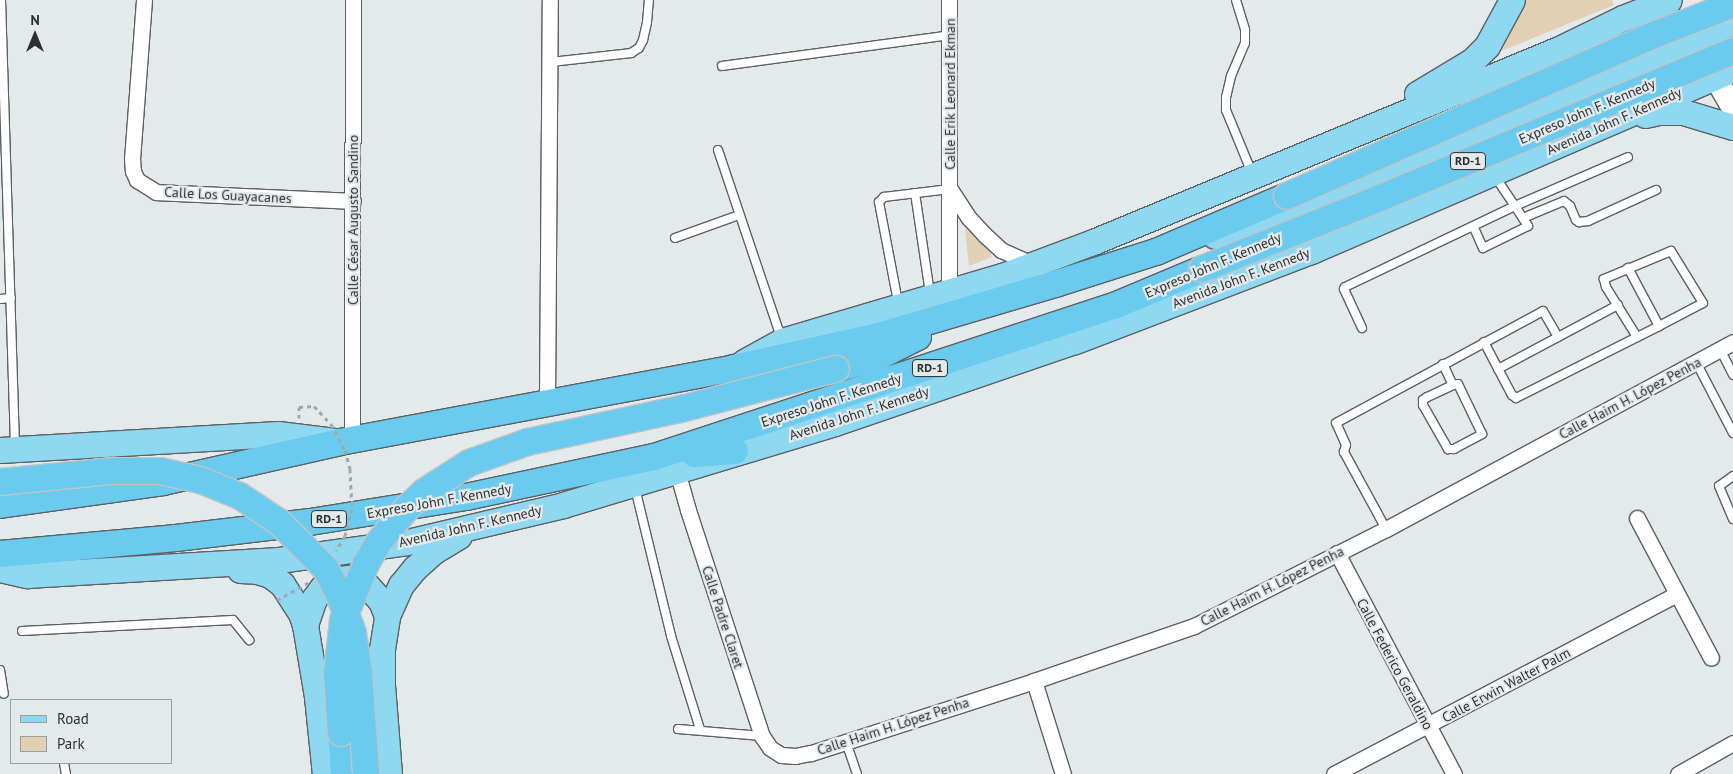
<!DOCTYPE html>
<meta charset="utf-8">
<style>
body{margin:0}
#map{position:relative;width:1733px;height:774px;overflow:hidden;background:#e4eaec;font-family:"PT Sans",sans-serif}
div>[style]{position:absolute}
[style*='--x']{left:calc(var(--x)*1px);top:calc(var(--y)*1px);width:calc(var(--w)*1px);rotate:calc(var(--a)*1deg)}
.green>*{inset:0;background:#e2d0b5}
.path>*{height:3px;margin-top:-1.5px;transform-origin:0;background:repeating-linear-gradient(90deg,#a3a7a9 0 4px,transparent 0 8px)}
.roads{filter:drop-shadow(1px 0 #5b6062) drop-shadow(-1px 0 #5b6062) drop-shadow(0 1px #5b6062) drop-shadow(0 -1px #5b6062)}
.service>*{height:8px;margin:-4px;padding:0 4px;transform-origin:4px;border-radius:4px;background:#fff}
.minor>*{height:15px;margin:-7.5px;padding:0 7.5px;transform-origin:7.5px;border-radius:7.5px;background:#fff}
.secondary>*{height:22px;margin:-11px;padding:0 11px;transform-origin:11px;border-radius:11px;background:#fff}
.primary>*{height:25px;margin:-12.5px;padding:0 12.5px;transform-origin:12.5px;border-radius:12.5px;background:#8fd8f2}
.trunk>*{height:26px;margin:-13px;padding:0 13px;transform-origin:13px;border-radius:13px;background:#6acbee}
.path-bridge>*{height:3px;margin-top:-1.5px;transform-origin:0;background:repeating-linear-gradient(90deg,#a3a7a9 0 4px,transparent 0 8px)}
.bridges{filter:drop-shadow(1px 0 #c4c4c5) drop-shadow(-1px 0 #c4c4c5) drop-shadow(0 1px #c4c4c5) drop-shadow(0 -1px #c4c4c5)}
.trunk-bridge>*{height:26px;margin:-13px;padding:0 13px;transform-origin:13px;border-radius:13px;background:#6acbee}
span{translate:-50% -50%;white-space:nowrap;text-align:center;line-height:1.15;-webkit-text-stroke:4.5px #e4eaec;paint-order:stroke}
.shield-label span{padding:1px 4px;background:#e4eaec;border:1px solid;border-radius:4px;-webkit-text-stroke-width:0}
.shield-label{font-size:12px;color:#2c2e2f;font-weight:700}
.street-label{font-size:14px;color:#2c2e2f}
.legend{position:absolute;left:10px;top:699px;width:162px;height:65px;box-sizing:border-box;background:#e4eaec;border:1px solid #9a9fa0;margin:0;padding:6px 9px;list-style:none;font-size:15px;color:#2c2e2f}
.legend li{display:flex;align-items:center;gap:10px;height:25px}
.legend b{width:25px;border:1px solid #9a9fa0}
.north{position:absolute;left:10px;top:10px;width:50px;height:50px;-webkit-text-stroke:4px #e4eaec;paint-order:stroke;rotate:0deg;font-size:14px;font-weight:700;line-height:20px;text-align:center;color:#2c2e2f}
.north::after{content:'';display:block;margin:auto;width:18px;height:22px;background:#2c2e2f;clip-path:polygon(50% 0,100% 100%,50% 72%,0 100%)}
</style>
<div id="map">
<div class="green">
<div style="clip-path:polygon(1519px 0,1612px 0,1614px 5px,1489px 56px)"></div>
<div style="clip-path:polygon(965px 228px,972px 228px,984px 238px,992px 257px,969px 266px)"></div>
</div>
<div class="path">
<div style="--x:299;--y:418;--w:11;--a:-90"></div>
<div style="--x:299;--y:407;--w:15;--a:-4"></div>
</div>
<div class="roads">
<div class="service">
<div style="--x:1;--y:0;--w:445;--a:88.2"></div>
<div style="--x:1236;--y:0;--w:31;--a:73"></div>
<div style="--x:1245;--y:30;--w:13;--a:90"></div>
<div style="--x:1245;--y:43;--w:36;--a:113"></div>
<div style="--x:1231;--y:76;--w:22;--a:103"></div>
<div style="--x:1226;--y:97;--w:13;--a:90"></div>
<div style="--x:1226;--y:110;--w:68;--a:67.6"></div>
<div style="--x:551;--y:62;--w:81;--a:-6.4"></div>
<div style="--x:631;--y:53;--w:9;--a:-32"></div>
<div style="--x:639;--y:48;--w:9;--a:-63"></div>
<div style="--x:643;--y:40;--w:18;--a:-77"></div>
<div style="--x:647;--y:22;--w:22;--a:-85"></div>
<div style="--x:722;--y:66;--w:230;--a:-7.7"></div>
<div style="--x:718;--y:150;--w:197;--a:71.4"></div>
<div style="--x:1494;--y:175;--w:37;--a:56"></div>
<div style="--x:1515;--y:206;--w:123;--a:-23.4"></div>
<div style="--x:915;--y:193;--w:101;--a:81.5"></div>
<div style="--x:1523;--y:218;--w:44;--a:-22.5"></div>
<div style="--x:1564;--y:201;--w:8;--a:40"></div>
<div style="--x:1570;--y:206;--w:15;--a:67"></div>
<div style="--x:1576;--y:220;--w:4;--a:34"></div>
<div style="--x:1579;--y:222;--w:9;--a:-6"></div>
<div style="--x:1588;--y:221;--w:75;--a:-24.5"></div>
<div style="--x:675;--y:238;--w:68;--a:-19.8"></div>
<div style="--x:1628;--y:268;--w:66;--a:61.9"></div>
<div style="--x:0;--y:299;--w:11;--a:-5"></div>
<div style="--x:898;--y:302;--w:102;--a:-100.8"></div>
<div style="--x:879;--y:202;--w:7;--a:-45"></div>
<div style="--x:884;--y:197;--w:66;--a:-6.9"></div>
<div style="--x:1362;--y:328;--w:43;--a:-114.8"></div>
<div style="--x:1344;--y:289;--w:2;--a:-63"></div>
<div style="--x:1345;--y:287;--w:188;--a:-25.5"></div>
<div style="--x:1515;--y:206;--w:24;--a:57"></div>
<div style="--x:1528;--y:226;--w:50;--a:153.9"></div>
<div style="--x:1483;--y:248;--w:24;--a:-114"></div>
<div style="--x:1484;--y:342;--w:60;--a:62.2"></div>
<div style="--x:1512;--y:395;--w:5;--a:37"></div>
<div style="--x:1516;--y:398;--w:160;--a:-26.7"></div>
<div style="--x:1659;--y:326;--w:47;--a:-27.6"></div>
<div style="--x:1701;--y:304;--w:2;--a:-27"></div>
<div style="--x:1703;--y:303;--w:61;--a:-121.6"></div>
<div style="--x:1671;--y:251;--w:73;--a:157.3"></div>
<div style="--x:1604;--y:279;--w:8;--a:76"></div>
<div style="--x:1606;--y:287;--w:59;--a:58.2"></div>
<div style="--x:1720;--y:349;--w:29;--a:63"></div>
<div style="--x:1696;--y:362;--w:80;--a:62.5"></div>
<div style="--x:1443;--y:364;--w:23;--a:65"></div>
<div style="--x:1453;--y:385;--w:29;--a:155"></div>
<div style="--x:1427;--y:397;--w:5;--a:143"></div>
<div style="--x:1423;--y:400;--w:5;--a:90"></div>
<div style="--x:1423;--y:405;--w:51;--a:60.4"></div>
<div style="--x:1448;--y:449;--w:6;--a:0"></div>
<div style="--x:1454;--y:449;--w:32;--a:-28"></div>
<div style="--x:1482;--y:434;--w:55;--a:-115.6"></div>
<div style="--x:1458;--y:384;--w:5;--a:169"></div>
<div style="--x:1498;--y:369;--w:136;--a:-28.1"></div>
<div style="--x:1733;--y:476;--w:17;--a:144"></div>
<div style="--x:1719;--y:486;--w:36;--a:67"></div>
<div style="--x:635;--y:488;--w:152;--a:76.3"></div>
<div style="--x:671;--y:636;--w:97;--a:72.7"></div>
<div style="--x:1386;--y:529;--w:88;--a:-118.6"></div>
<div style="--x:1344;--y:452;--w:7;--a:-74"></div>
<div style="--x:1346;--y:445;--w:24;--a:-114"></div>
<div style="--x:1336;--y:423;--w:235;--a:-28.4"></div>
<div style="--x:1543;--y:311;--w:30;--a:60"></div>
<div style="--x:22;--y:631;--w:211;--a:-3"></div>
<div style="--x:233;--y:620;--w:26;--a:51"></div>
<div style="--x:0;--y:670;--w:24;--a:81"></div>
<div style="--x:678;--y:729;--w:84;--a:4.8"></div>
<div style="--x:846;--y:742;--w:34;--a:71"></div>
<div style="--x:64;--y:763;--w:11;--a:80"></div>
</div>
<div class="minor">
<div style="--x:144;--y:0;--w:158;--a:94.3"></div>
<div style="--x:132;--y:158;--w:13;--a:86"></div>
<div style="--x:133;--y:171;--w:10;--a:66"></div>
<div style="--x:137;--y:180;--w:22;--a:32"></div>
<div style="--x:156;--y:192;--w:197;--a:2.6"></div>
<div style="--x:950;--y:189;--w:35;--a:57"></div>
<div style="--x:969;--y:218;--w:25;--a:47"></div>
<div style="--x:986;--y:236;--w:21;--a:43"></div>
<div style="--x:1001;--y:250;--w:35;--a:24"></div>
<div style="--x:949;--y:291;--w:291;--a:-90"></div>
<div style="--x:547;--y:403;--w:403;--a:-89.6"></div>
<div style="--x:352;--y:440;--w:440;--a:-89.9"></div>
<div style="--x:677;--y:471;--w:41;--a:74.2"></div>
<div style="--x:688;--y:510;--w:238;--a:71.9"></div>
<div style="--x:762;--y:736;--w:14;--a:56"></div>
<div style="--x:770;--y:748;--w:13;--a:32"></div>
<div style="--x:781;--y:755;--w:14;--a:4"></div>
<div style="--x:795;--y:756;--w:16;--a:-11"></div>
<div style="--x:811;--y:753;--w:234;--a:-17.9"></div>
<div style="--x:1034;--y:681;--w:169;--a:-19"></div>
<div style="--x:1194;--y:626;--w:215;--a:-26.8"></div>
<div style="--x:1386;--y:529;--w:394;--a:-28.3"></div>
<div style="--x:1637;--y:518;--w:158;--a:62.1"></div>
<div style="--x:1337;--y:553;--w:250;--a:62.1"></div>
<div style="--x:1034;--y:681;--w:97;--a:72.7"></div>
<div style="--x:1334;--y:774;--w:387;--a:-27.7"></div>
<div style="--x:1678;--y:774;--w:63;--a:-29.4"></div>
</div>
<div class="secondary">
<div style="--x:1715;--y:77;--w:36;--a:60"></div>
</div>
<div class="primary">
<div style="--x:1417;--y:94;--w:64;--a:-31"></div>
<div style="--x:1472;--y:61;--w:21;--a:-45"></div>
<div style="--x:1487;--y:46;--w:52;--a:-61.5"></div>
<div style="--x:1645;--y:115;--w:14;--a:-12"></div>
<div style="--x:1659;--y:112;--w:24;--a:0"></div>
<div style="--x:1683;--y:112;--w:52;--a:16.7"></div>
<div style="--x:1215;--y:236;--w:79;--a:-14.7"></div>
<div style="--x:1291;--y:216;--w:480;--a:-23.7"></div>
<div style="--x:744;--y:362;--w:43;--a:-28.9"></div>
<div style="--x:782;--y:341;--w:229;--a:-16.5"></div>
<div style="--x:1002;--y:276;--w:97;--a:-20.5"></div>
<div style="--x:1093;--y:242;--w:500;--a:-22.5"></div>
<div style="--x:1555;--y:51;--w:76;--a:-25.9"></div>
<div style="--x:1623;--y:18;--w:49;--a:-21.4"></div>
<div style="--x:0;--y:450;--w:278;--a:-3.3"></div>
<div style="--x:278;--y:434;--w:57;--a:7"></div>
<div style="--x:0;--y:569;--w:28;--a:13"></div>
<div style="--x:27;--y:575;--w:252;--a:-3.4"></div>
<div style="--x:279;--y:560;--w:129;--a:-8"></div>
<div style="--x:407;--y:542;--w:160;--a:-13.3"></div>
<div style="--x:563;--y:505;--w:284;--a:-16.8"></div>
<div style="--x:835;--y:423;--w:254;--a:-18.9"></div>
<div style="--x:1075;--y:341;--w:253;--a:-20.9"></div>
<div style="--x:1311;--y:251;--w:460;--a:-23.3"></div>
<div style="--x:240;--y:570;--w:17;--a:3"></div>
<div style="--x:257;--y:571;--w:14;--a:17"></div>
<div style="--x:270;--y:575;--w:15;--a:37"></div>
<div style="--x:282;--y:584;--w:35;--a:57"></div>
<div style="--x:301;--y:613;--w:13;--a:72"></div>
<div style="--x:305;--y:625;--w:73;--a:80.5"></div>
<div style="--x:317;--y:697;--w:77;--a:84.1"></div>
<div style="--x:305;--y:625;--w:28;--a:-71"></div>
<div style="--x:314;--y:599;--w:14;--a:-54"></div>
<div style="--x:322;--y:588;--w:14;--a:-36"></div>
<div style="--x:333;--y:580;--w:15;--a:-8"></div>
<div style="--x:348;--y:578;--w:15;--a:11"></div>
<div style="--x:363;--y:581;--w:27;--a:48"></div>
<div style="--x:381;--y:601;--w:16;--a:68"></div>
<div style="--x:389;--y:774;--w:89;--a:-94.5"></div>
<div style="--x:382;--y:685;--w:36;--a:-90"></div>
<div style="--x:382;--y:649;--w:33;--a:-81"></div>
<div style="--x:387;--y:616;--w:34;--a:-66"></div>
<div style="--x:401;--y:585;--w:22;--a:-51"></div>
<div style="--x:415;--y:568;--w:25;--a:-42"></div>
<div style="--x:434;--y:551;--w:29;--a:-31"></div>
</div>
<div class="trunk">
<div style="--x:836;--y:369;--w:41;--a:-15.4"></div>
<div style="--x:876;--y:358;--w:47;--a:-26.6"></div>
<div style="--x:694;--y:454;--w:41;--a:-4.2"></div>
<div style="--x:0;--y:505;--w:165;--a:-8"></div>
<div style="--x:163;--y:482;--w:181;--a:-12.7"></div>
<div style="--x:340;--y:442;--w:401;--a:-10.6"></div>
<div style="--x:734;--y:368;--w:144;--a:-12.4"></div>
<div style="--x:875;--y:337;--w:188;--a:-16.4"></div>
<div style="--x:1055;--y:284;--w:106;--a:-17.6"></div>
<div style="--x:1156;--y:252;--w:142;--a:-23.1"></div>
<div style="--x:0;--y:554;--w:177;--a:-5.2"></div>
<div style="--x:176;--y:538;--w:135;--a:-6.8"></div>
<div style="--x:310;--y:522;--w:158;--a:-9.1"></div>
<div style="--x:466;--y:497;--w:192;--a:-12"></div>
<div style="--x:654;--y:457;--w:484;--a:-18.2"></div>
<div style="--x:1114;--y:306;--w:95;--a:-22.8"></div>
<div style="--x:341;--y:733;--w:41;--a:85.8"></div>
</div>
</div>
<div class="path-bridge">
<div style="--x:314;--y:406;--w:25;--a:47"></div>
<div style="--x:331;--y:424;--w:30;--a:62"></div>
<div style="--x:345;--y:450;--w:20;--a:75"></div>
<div style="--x:350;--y:469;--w:40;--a:87.1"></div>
<div style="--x:352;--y:509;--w:28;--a:105"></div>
<div style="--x:345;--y:536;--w:17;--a:121"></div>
<div style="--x:277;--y:600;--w:37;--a:-29"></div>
</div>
<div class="bridges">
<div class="trunk-bridge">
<div style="--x:1287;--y:196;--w:395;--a:-23.7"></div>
<div style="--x:1649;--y:37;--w:90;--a:-21.4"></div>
<div style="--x:1202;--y:269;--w:186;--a:-21.7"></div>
<div style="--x:1375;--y:200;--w:388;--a:-22.6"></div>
<div style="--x:0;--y:482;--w:114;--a:-5.6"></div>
<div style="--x:113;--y:471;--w:47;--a:0"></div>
<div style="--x:160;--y:471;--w:41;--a:12.7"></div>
<div style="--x:200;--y:480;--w:43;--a:21.8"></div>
<div style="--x:240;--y:496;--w:47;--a:33.7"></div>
<div style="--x:279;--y:522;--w:66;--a:45"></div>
<div style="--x:326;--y:569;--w:31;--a:63"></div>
<div style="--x:340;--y:597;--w:38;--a:70"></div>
<div style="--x:353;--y:633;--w:40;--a:81.5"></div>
<div style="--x:359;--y:673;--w:101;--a:86"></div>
<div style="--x:341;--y:733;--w:60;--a:-93.8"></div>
<div style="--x:337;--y:673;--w:53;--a:-83.5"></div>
<div style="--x:343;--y:620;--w:61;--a:-67.7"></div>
<div style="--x:366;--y:564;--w:24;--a:-60"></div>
<div style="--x:378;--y:543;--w:47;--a:-50.2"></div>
<div style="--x:408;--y:507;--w:22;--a:-43"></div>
<div style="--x:424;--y:492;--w:54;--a:-32.8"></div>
<div style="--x:469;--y:463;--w:63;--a:-19.6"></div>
<div style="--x:528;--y:442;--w:157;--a:-12.2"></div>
<div style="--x:681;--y:409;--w:160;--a:-14.5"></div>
</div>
</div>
<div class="shield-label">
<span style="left:1468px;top:161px">RD-1</span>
<span style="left:930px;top:368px">RD-1</span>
<span style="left:329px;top:519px">RD-1</span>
</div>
<div class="street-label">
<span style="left:950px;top:94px;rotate:-90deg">Calle Erik Leonard Ekman</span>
<span style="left:1587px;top:111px;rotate:-23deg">Expreso John F. Kennedy</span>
<span style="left:1614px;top:121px;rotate:-24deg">Avenida John F. Kennedy</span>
<span style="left:228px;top:195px;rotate:3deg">Calle Los Guayacanes</span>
<span style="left:353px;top:220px;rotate:-90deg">Calle César Augusto Sandino</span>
<span style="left:1213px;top:265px;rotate:-23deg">Expreso John F. Kennedy</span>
<span style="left:1241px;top:278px;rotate:-21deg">Avenida John F. Kennedy</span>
<span style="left:1630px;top:398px;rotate:-28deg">Calle Haim H. López Penha</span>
<span style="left:831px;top:400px;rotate:-18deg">Expreso John F. Kennedy</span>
<span style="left:859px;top:413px;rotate:-18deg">Avenida John F. Kennedy</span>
<span style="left:439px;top:501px;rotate:-10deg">Expreso John F. Kennedy</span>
<span style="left:470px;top:526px;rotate:-13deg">Avenida John F. Kennedy</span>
<span style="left:1272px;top:586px;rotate:-27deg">Calle Haim H. López Penha</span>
<span style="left:723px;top:617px;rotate:72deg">Calle Padre Claret</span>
<span style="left:1395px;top:664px;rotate:62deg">Calle Federico Geraldino</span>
<span style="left:1506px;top:685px;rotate:-28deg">Calle Erwin Walter Palm</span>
<span style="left:893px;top:726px;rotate:-18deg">Calle Haim H. López Penha</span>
</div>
<ul class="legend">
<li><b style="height:6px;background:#8fd8f2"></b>Road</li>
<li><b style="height:14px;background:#e2d0b5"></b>Park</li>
</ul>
<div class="north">N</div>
</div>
